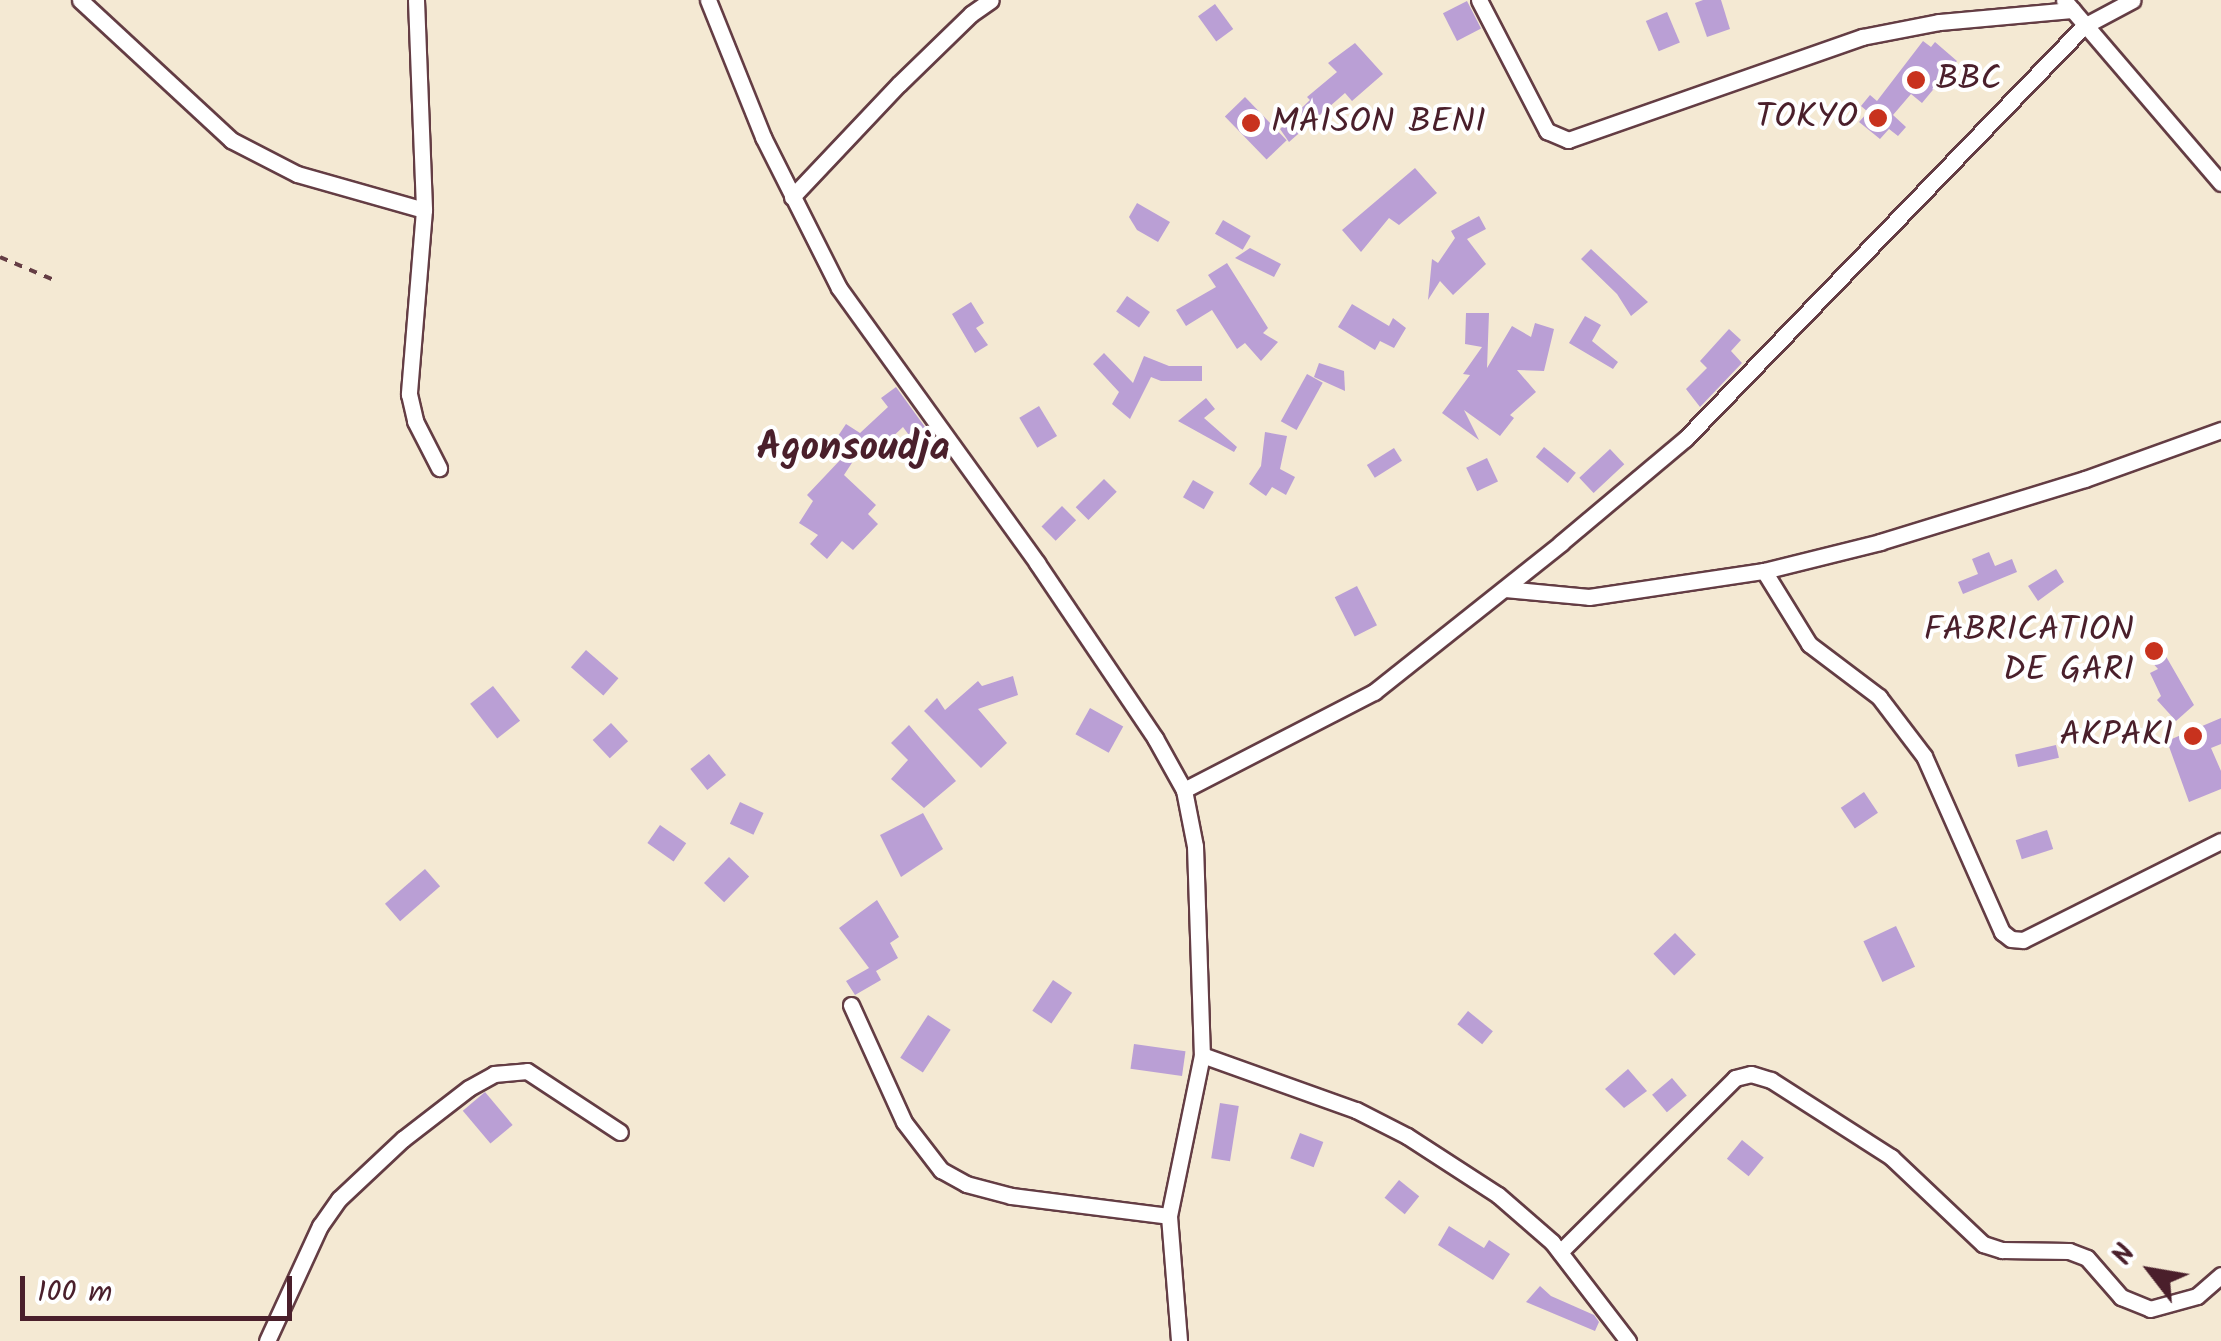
<!DOCTYPE html>
<style>
body{margin:0}
#map{position:relative;width:2221px;height:1341px;overflow:hidden;background:#f4e9d3;font-family:Kalam,sans-serif}
div>[style]{position:absolute}
[style*='--x']{left:calc(var(--x)*1px);top:calc(var(--y)*1px);width:calc(var(--w)*1px);rotate:calc(var(--a)*1deg)}
.building>*{inset:0;background:#ba9fd5;transform-origin:0 0}
.path>*{height:4px;margin-top:-2px;transform-origin:0;background:repeating-linear-gradient(90deg,#643d44 0 8px,transparent 0 16px)}
.roads{filter:drop-shadow(2px 0 #643d44) drop-shadow(-2px 0 #643d44) drop-shadow(0 2px #643d44) drop-shadow(0 -2px #643d44)}
.street>*{height:15px;margin:-7.5px;padding:0 7.5px;transform-origin:7.5px;border-radius:7.5px;background:#fff}
.dots>*{width:28px;height:28px;translate:-50% -50%;box-sizing:border-box;border:5px solid #fff;border-radius:50%}
span{translate:-50% -50%;white-space:nowrap;text-align:center;line-height:1.15;-webkit-text-stroke:8px #fff;paint-order:stroke}
.poi-label{font-size:35px;color:#4a1f2b}
.left{translate:0 -50%;text-align:left}
.right{translate:-100% -50%;text-align:right}
.quarter-label{font-size:40px;color:#4a1f2b;font-weight:700}
.north{position:absolute;left:2101px;top:1221px;width:100px;height:100px;-webkit-text-stroke:8px #fff;paint-order:stroke;rotate:301deg;font-size:28px;font-weight:700;line-height:40px;text-align:center;color:#4a1f2b}
.north::after{content:'';display:block;margin:auto;width:35px;height:45px;background:#4a1f2b;clip-path:polygon(50% 0,100% 100%,50% 72%,0 100%)}
.scale{position:absolute;left:20px;top:1276px;width:272px;height:45px;box-sizing:border-box;border:5px solid #4a1f2b;border-top:0;padding-left:12px;font-size:30px;line-height:35px;white-space:nowrap;color:#4a1f2b;-webkit-text-stroke:8px #fff;paint-order:stroke}
</style>
<div id="map">
<div class="building">
<div style="clip-path:polygon(1703px 0,1721px 0,1730px 29px,1707px 37px,1695px 3px)"></div>
<div style="left:1467px;top:1px;width:31px;height:27px;rotate:63deg"></div>
<div style="left:1215px;top:4px;width:31px;height:21px;rotate:54deg"></div>
<div style="left:1667px;top:12px;width:33px;height:23px;rotate:67deg"></div>
<div style="clip-path:polygon(1923px 41px,1931px 47px,1935px 42px,1957px 61px,1922px 103px,1911px 94px,1893px 115px,1906px 127px,1898px 136px,1889px 129px,1880px 139px,1859px 122px,1868px 112px,1861px 106px,1870px 95px,1877px 101px)"></div>
<div style="clip-path:polygon(1355px 43px,1383px 74px,1352px 101px,1345px 93px,1289px 142px,1280px 129px,1310px 100px,1307px 97px,1337px 72px,1328px 63px)"></div>
<div style="left:1245px;top:97px;width:60px;height:28px;rotate:46deg"></div>
<div style="clip-path:polygon(1415px 168px,1437px 193px,1399px 225px,1389px 218px,1361px 252px,1342px 230px)"></div>
<div style="clip-path:polygon(1137px 203px,1170px 222px,1158px 242px,1137px 230px,1129px 217px)"></div>
<div style="clip-path:polygon(1479px 216px,1486px 229px,1467px 239px,1486px 264px,1453px 295px,1440px 281px,1428px 300px,1432px 259px,1438px 263px,1455px 238px,1451px 231px)"></div>
<div style="left:1223px;top:220px;width:32px;height:16px;rotate:30deg"></div>
<div style="clip-path:polygon(1250px 248px,1281px 264px,1274px 277px,1235px 258px)"></div>
<div style="clip-path:polygon(1591px 249px,1648px 302px,1631px 316px,1617px 294px,1581px 259px)"></div>
<div style="clip-path:polygon(1227px 263px,1268px 328px,1263px 333px,1278px 342px,1261px 361px,1245px 343px,1237px 349px,1212px 310px,1186px 326px,1176px 310px,1216px 287px,1208px 275px)"></div>
<div style="left:1127px;top:296px;width:28px;height:19px;rotate:35deg"></div>
<div style="clip-path:polygon(971px 302px,984px 323px,976px 328px,988px 345px,975px 353px,952px 314px)"></div>
<div style="clip-path:polygon(1352px 304px,1389px 326px,1393px 318px,1406px 328px,1394px 348px,1380px 341px,1375px 350px,1338px 327px)"></div>
<div style="clip-path:polygon(1466px 313px,1489px 313px,1487px 368px,1512px 326px,1531px 337px,1535px 323px,1554px 329px,1544px 371px,1517px 370px,1536px 392px,1510px 415px,1514px 418px,1500px 436px,1464px 410px,1479px 440px,1442px 413px,1470px 375px,1463px 374px,1482px 347px,1465px 344px)"></div>
<div style="clip-path:polygon(1585px 316px,1601px 325px,1592px 341px,1618px 362px,1613px 369px,1569px 343px)"></div>
<div style="clip-path:polygon(1729px 329px,1741px 340px,1731px 351px,1742px 363px,1700px 407px,1686px 389px,1707px 368px,1700px 361px)"></div>
<div style="clip-path:polygon(1104px 353px,1133px 383px,1144px 356px,1169px 366px,1202px 366px,1202px 381px,1161px 381px,1151px 377px,1130px 419px,1112px 404px,1119px 392px,1093px 364px)"></div>
<div style="clip-path:polygon(1319px 363px,1344px 371px,1345px 391px,1314px 377px)"></div>
<div style="left:1307px;top:374px;width:18px;height:54px;rotate:29deg"></div>
<div style="clip-path:polygon(896px 387px,933px 438px,919px 449px,903px 427px,872px 456px,863px 446px,844px 475px,876px 505px,868px 514px,878px 524px,853px 550px,842px 541px,827px 559px,810px 544px,818px 535px,799px 523px,813px 501px,807px 495px,843px 457px,830px 448px,846px 424px,860px 433px,888px 407px,881px 398px)"></div>
<div style="clip-path:polygon(1206px 398px,1215px 409px,1204px 418px,1237px 447px,1234px 452px,1178px 421px)"></div>
<div style="left:1039px;top:406px;width:35px;height:23px;rotate:59deg"></div>
<div style="clip-path:polygon(1265px 432px,1287px 436px,1280px 469px,1295px 477px,1286px 495px,1272px 487px,1266px 496px,1249px 484px,1261px 466px)"></div>
<div style="left:1544px;top:447px;width:41px;height:13px;rotate:39deg"></div>
<div style="left:1394px;top:448px;width:15px;height:32px;rotate:58deg"></div>
<div style="left:1610px;top:449px;width:21px;height:42px;rotate:47deg"></div>
<div style="left:1487px;top:458px;width:26px;height:23px;rotate:65deg"></div>
<div style="left:1104px;top:479px;width:18px;height:40px;rotate:45deg"></div>
<div style="left:1193px;top:480px;width:24px;height:20px;rotate:30deg"></div>
<div style="left:1062px;top:506px;width:20px;height:29px;rotate:45deg"></div>
<div style="clip-path:polygon(1989px 552px,1995px 566px,2012px 559px,2017px 572px,1963px 594px,1958px 582px,1978px 574px,1972px 559px)"></div>
<div style="clip-path:polygon(2056px 569px,2064px 582px,2038px 601px,2028px 586px)"></div>
<div style="left:1357px;top:586px;width:44px;height:25px;rotate:63deg"></div>
<div style="clip-path:polygon(2156px 639px,2194px 705px,2176px 721px,2157px 700px,2161px 696px,2150px 673px,2158px 669px,2142px 651px)"></div>
<div style="left:586px;top:650px;width:43px;height:23px;rotate:41deg"></div>
<div style="clip-path:polygon(1013px 676px,1018px 695px,978px 709px,1007px 743px,981px 768px,924px 711px,937px 698px,945px 710px,978px 681px,982px 686px)"></div>
<div style="left:493px;top:686px;width:44px;height:29px;rotate:52deg"></div>
<div style="left:1090px;top:708px;width:38px;height:30px;rotate:29deg"></div>
<div style="clip-path:polygon(2221px 718px,2221px 744px,2211px 748px,2221px 771px,2221px 789px,2189px 802px,2167px 741px)"></div>
<div style="left:611px;top:723px;width:25px;height:25px;rotate:47deg"></div>
<div style="clip-path:polygon(909px 725px,956px 781px,924px 808px,891px 779px,908px 760px,891px 743px)"></div>
<div style="left:2056px;top:745px;width:13px;height:42px;rotate:77deg"></div>
<div style="left:709px;top:754px;width:27px;height:24px;rotate:51deg"></div>
<div style="left:1864px;top:792px;width:25px;height:28px;rotate:56deg"></div>
<div style="left:740px;top:802px;width:26px;height:24px;rotate:25deg"></div>
<div style="clip-path:polygon(923px 813px,943px 849px,901px 877px,880px 835px)"></div>
<div style="left:660px;top:825px;width:32px;height:22px;rotate:35deg"></div>
<div style="left:2047px;top:830px;width:20px;height:33px;rotate:72deg"></div>
<div style="left:729px;top:857px;width:28px;height:36px;rotate:44deg"></div>
<div style="left:425px;top:869px;width:23px;height:53px;rotate:49deg"></div>
<div style="clip-path:polygon(877px 900px,899px 937px,890px 943px,898px 958px,876px 971px,881px 980px,855px 995px,846px 981px,869px 968px,839px 928px)"></div>
<div style="left:1896px;top:926px;width:45px;height:36px;rotate:65deg"></div>
<div style="left:1675px;top:933px;width:30px;height:30px;rotate:46deg"></div>
<div style="left:1053px;top:980px;width:23px;height:37px;rotate:34deg"></div>
<div style="left:1468px;top:1011px;width:32px;height:17px;rotate:39deg"></div>
<div style="left:928px;top:1015px;width:27px;height:51px;rotate:33deg"></div>
<div style="left:1134px;top:1044px;width:52px;height:25px;rotate:8deg"></div>
<div style="clip-path:polygon(1628px 1069px,1647px 1091px,1624px 1108px,1605px 1089px)"></div>
<div style="left:1672px;top:1078px;width:23px;height:26px;rotate:50deg"></div>
<div style="left:485px;top:1092px;width:43px;height:29px;rotate:50deg"></div>
<div style="left:1220px;top:1103px;width:19px;height:56px;rotate:9deg"></div>
<div style="left:1300px;top:1133px;width:25px;height:27px;rotate:21deg"></div>
<div style="left:1742px;top:1140px;width:28px;height:24px;rotate:39deg"></div>
<div style="left:1399px;top:1180px;width:26px;height:23px;rotate:39deg"></div>
<div style="clip-path:polygon(1449px 1226px,1484px 1248px,1489px 1240px,1510px 1254px,1493px 1280px,1438px 1245px)"></div>
<div style="clip-path:polygon(1540px 1286px,1551px 1296px,1594px 1315px,1599px 1322px,1595px 1331px,1526px 1302px)"></div>
</div>
<div class="path">
<div style="--x:0;--y:257;--w:59;--a:23.1"></div>
</div>
<div class="roads">
<div class="street">
<div style="--x:80;--y:0;--w:206;--a:42.8"></div>
<div style="--x:231;--y:140;--w:74;--a:27.3"></div>
<div style="--x:297;--y:174;--w:132;--a:15.8"></div>
<div style="--x:416;--y:0;--w:210;--a:87.8"></div>
<div style="--x:424;--y:210;--w:185;--a:94.7"></div>
<div style="--x:409;--y:394;--w:28;--a:77"></div>
<div style="--x:415;--y:421;--w:53;--a:62.9"></div>
<div style="--x:708;--y:0;--w:148;--a:68.1"></div>
<div style="--x:763;--y:137;--w:169;--a:63.3"></div>
<div style="--x:839;--y:288;--w:339;--a:54.2"></div>
<div style="--x:1037;--y:563;--w:211;--a:56"></div>
<div style="--x:1155;--y:738;--w:60;--a:60.9"></div>
<div style="--x:1184;--y:790;--w:57;--a:78.9"></div>
<div style="--x:1195;--y:846;--w:209;--a:88.1"></div>
<div style="--x:1202;--y:1055;--w:164;--a:101.6"></div>
<div style="--x:1169;--y:1216;--w:125;--a:85.4"></div>
<div style="--x:1479;--y:0;--w:148;--a:62.6"></div>
<div style="--x:1547;--y:131;--w:23;--a:23"></div>
<div style="--x:1568;--y:140;--w:312;--a:-19.3"></div>
<div style="--x:1862;--y:37;--w:78;--a:-11"></div>
<div style="--x:1939;--y:22;--w:134;--a:-5.2"></div>
<div style="--x:2064;--y:0;--w:241;--a:49.4"></div>
<div style="--x:792;--y:197;--w:156;--a:-46.6"></div>
<div style="--x:899;--y:84;--w:100;--a:-44.2"></div>
<div style="--x:971;--y:14;--w:24;--a:-35"></div>
<div style="--x:1764;--y:571;--w:86;--a:58.3"></div>
<div style="--x:1809;--y:644;--w:88;--a:37.1"></div>
<div style="--x:1879;--y:697;--w:74;--a:52.7"></div>
<div style="--x:1924;--y:756;--w:193;--a:66.1"></div>
<div style="--x:2002;--y:932;--w:11;--a:38"></div>
<div style="--x:2011;--y:939;--w:12;--a:5"></div>
<div style="--x:2023;--y:940;--w:221;--a:-26.6"></div>
<div style="--x:1505;--y:589;--w:84;--a:5.4"></div>
<div style="--x:1589;--y:597;--w:177;--a:-8.5"></div>
<div style="--x:1764;--y:571;--w:120;--a:-14"></div>
<div style="--x:1880;--y:542;--w:214;--a:-17.1"></div>
<div style="--x:2085;--y:479;--w:145;--a:-19.8"></div>
<div style="--x:1184;--y:790;--w:214;--a:-27.3"></div>
<div style="--x:1374;--y:692;--w:239;--a:-38.5"></div>
<div style="--x:1561;--y:543;--w:162;--a:-40"></div>
<div style="--x:1685;--y:439;--w:574;--a:-45.99"></div>
<div style="--x:2084;--y:26;--w:55;--a:-28"></div>
<div style="--x:851;--y:1005;--w:128;--a:65.6"></div>
<div style="--x:904;--y:1122;--w:61;--a:52.4"></div>
<div style="--x:941;--y:1170;--w:29;--a:29"></div>
<div style="--x:966;--y:1184;--w:47;--a:14.9"></div>
<div style="--x:1011;--y:1196;--w:159;--a:7.2"></div>
<div style="--x:1202;--y:1055;--w:164;--a:19.7"></div>
<div style="--x:1356;--y:1110;--w:57;--a:27"></div>
<div style="--x:1407;--y:1136;--w:108;--a:33"></div>
<div style="--x:1498;--y:1195;--w:72;--a:41"></div>
<div style="--x:1552;--y:1242;--w:125;--a:52.5"></div>
<div style="--x:1560;--y:1252;--w:247;--a:-44.8"></div>
<div style="--x:1735;--y:1078;--w:16;--a:-14"></div>
<div style="--x:1751;--y:1074;--w:21;--a:17"></div>
<div style="--x:1771;--y:1080;--w:143;--a:32.7"></div>
<div style="--x:1891;--y:1157;--w:127;--a:43.4"></div>
<div style="--x:1983;--y:1244;--w:20;--a:18"></div>
<div style="--x:2002;--y:1250;--w:67;--a:0.9"></div>
<div style="--x:2069;--y:1251;--w:19;--a:21"></div>
<div style="--x:2087;--y:1258;--w:52;--a:48.9"></div>
<div style="--x:2121;--y:1297;--w:31;--a:22"></div>
<div style="--x:2150;--y:1309;--w:49;--a:-15.5"></div>
<div style="--x:2197;--y:1296;--w:32;--a:-41"></div>
<div style="--x:267;--y:1341;--w:127;--a:-65.3"></div>
<div style="--x:320;--y:1226;--w:33;--a:-55"></div>
<div style="--x:339;--y:1199;--w:88;--a:-43.2"></div>
<div style="--x:403;--y:1139;--w:83;--a:-37.7"></div>
<div style="--x:469;--y:1088;--w:29;--a:-29"></div>
<div style="--x:494;--y:1074;--w:33;--a:-5"></div>
<div style="--x:527;--y:1071;--w:111;--a:33.3"></div>
</div>
</div>
<div class="dots">
<div style="left:1916px;top:80px;background:#c8321e"></div>
<div style="left:1878px;top:118px;background:#c8321e"></div>
<div style="left:1251px;top:123px;background:#c8321e"></div>
<div style="left:2154px;top:651px;background:#c8321e"></div>
<div style="left:2193px;top:736px;background:#c8321e"></div>
</div>
<div class="poi-label">
<span class="left" style="left:1936px;top:80px">BBC</span>
<span class="right" style="left:1858px;top:118px">TOKYO</span>
<span class="left" style="left:1271px;top:123px">MAISON BENI</span>
<span class="right" style="left:2134px;top:651px">FABRICATION<br>DE GARI</span>
<span class="right" style="left:2173px;top:736px">AKPAKI</span>
</div>
<div class="quarter-label">
<span style="left:853px;top:448px">Agonsoudja</span>
</div>
<div class="north">N</div>
<div class="scale">100 m</div>
</div>
